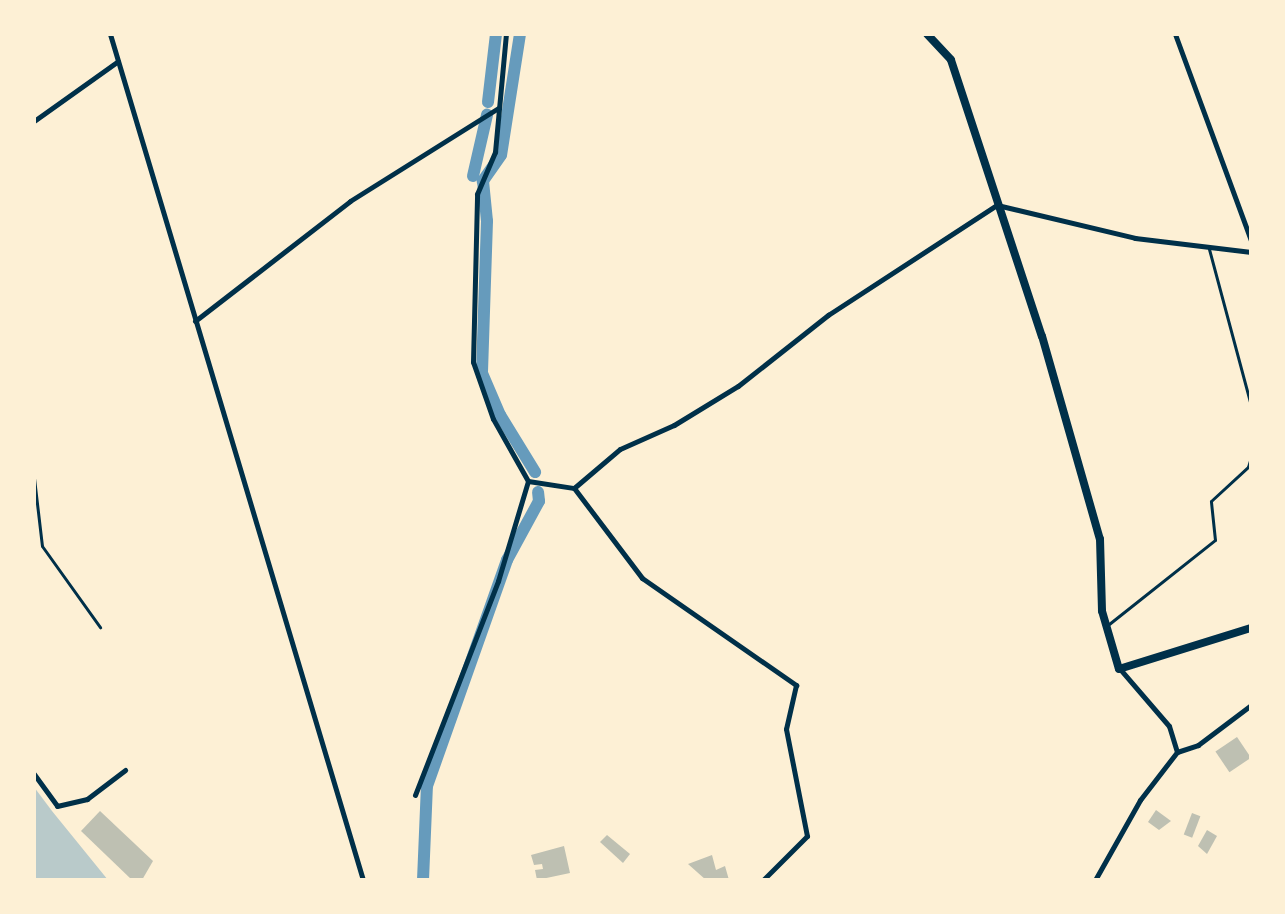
<!DOCTYPE html>
<style>
body{margin:0}
#map{position:relative;width:1285px;height:914px;overflow:hidden;background:#fdf0d5;font-family:"Titillium Web",sans-serif}
div>[style]{position:absolute}
[style*='--x']{left:calc(var(--x)*1px);top:calc(var(--y)*1px);width:calc(var(--w)*1px);rotate:calc(var(--a)*1deg)}
.green>*{inset:0;background:#b9caca}
.canal>*{height:12px;margin:-6px;padding:0 6px;transform-origin:6px;border-radius:6px;background:#669bbc}
.building>*{inset:0;background:#bec0b2;transform-origin:0 0}
.service>*{height:3px;margin:-1.5px;padding:0 1.5px;transform-origin:1.5px;border-radius:1.5px;background:#003049}
.minor>*{height:5px;margin:-2.5px;padding:0 2.5px;transform-origin:2.5px;border-radius:2.5px;background:#003049}
.secondary>*{height:8px;margin:-4px;padding:0 4px;transform-origin:4px;border-radius:4px;background:#003049}
span{translate:-50% -50%;white-space:nowrap;text-align:center;line-height:1.15;-webkit-text-stroke:7px #fdf0d5;paint-order:stroke}
.frame{position:absolute;inset:0;border:36px solid #fdf0d5;pointer-events:none}
</style>
<div id="map">
<div class="green">
<div style="clip-path:polygon(34px 787px,52px 811px,108px 880px,34px 880px)"></div>
</div>
<div class="canal">
<div style="--x:520;--y:34;--w:122;--a:98.9"></div>
<div style="--x:501;--y:155;--w:32;--a:125"></div>
<div style="--x:483;--y:181;--w:40;--a:84.3"></div>
<div style="--x:487;--y:221;--w:152;--a:91.9"></div>
<div style="--x:482;--y:373;--w:46;--a:66.8"></div>
<div style="--x:500;--y:415;--w:67;--a:58.4"></div>
<div style="--x:488;--y:102;--w:68;--a:-83.3"></div>
<div style="--x:473;--y:176;--w:63;--a:-77.1"></div>
<div style="--x:423;--y:880;--w:94;--a:-87.6"></div>
<div style="--x:427;--y:786;--w:240;--a:-70.5"></div>
<div style="--x:507;--y:560;--w:67;--a:-61.5"></div>
<div style="--x:539;--y:501;--w:9;--a:-96"></div>
</div>
<div class="building">
<div style="left:1237px;top:737px;width:25px;height:26px;rotate:56deg"></div>
<div style="clip-path:polygon(1156px 810px,1171px 821px,1159px 830px,1148px 822px)"></div>
<div style="clip-path:polygon(100px 811px,153px 861px,142px 880px,132px 880px,81px 831px)"></div>
<div style="left:1192px;top:813px;width:9px;height:23px;rotate:21deg"></div>
<div style="clip-path:polygon(1207px 830px,1217px 836px,1207px 854px,1198px 846px)"></div>
<div style="clip-path:polygon(607px 835px,630px 854px,623px 863px,600px 842px)"></div>
<div style="clip-path:polygon(564px 846px,570px 873px,537px 880px,535px 870px,543px 869px,542px 864px,534px 865px,531px 855px)"></div>
<div style="clip-path:polygon(712px 855px,716px 870px,725px 866px,729px 880px,706px 880px,688px 864px)"></div>
</div>
<div class="service">
<div style="--x:1209;--y:249;--w:163;--a:75"></div>
<div style="--x:34;--y:478;--w:68;--a:83.3"></div>
<div style="--x:42;--y:546;--w:100;--a:54.4"></div>
<div style="--x:1109;--y:624;--w:135;--a:-38.4"></div>
<div style="--x:1215;--y:540;--w:39;--a:-96"></div>
<div style="--x:1211;--y:501;--w:50;--a:-42.6"></div>
<div style="--x:1248;--y:467;--w:10;--a:-73"></div>
</div>
<div class="minor">
<div style="--x:110;--y:34;--w:883;--a:73.35"></div>
<div style="--x:1175;--y:34;--w:221;--a:69.8"></div>
<div style="--x:34;--y:121;--w:103;--a:-35.5"></div>
<div style="--x:195;--y:321;--w:196;--a:-37.7"></div>
<div style="--x:350;--y:201;--w:175;--a:-32.1"></div>
<div style="--x:528;--y:481;--w:47;--a:8.7"></div>
<div style="--x:574;--y:488;--w:113;--a:52.9"></div>
<div style="--x:642;--y:578;--w:188;--a:34.8"></div>
<div style="--x:796;--y:685;--w:45;--a:102.8"></div>
<div style="--x:786;--y:729;--w:109;--a:78.9"></div>
<div style="--x:807;--y:836;--w:62;--a:135"></div>
<div style="--x:574;--y:488;--w:60;--a:-40.3"></div>
<div style="--x:620;--y:449;--w:59;--a:-24"></div>
<div style="--x:674;--y:425;--w:75;--a:-31.4"></div>
<div style="--x:738;--y:386;--w:115;--a:-38.3"></div>
<div style="--x:828;--y:315;--w:202;--a:-33.1"></div>
<div style="--x:997;--y:205;--w:142;--a:13.4"></div>
<div style="--x:1135;--y:238;--w:117;--a:6.9"></div>
<div style="--x:1177;--y:752;--w:22;--a:-18"></div>
<div style="--x:1198;--y:745;--w:66;--a:-37"></div>
<div style="--x:34;--y:774;--w:39;--a:54"></div>
<div style="--x:57;--y:806;--w:31;--a:-13"></div>
<div style="--x:87;--y:799;--w:48;--a:-37.3"></div>
<div style="--x:415;--y:795;--w:230;--a:-68.8"></div>
<div style="--x:498;--y:581;--w:104;--a:-73.3"></div>
<div style="--x:528;--y:481;--w:71;--a:-119.4"></div>
<div style="--x:493;--y:419;--w:60;--a:-109.3"></div>
<div style="--x:473;--y:362;--w:168;--a:-88.6"></div>
<div style="--x:477;--y:194;--w:46;--a:-66.8"></div>
<div style="--x:495;--y:152;--w:119;--a:-84.7"></div>
<div style="--x:1095;--y:880;--w:92;--a:-60.6"></div>
<div style="--x:1140;--y:800;--w:61;--a:-52.4"></div>
<div style="--x:1177;--y:752;--w:27;--a:-107"></div>
<div style="--x:1169;--y:726;--w:75;--a:-130.7"></div>
</div>
<div class="secondary">
<div style="--x:927;--y:34;--w:35;--a:47"></div>
<div style="--x:951;--y:60;--w:291;--a:71.8"></div>
<div style="--x:1042;--y:336;--w:211;--a:74.1"></div>
<div style="--x:1100;--y:539;--w:72;--a:88.4"></div>
<div style="--x:1102;--y:611;--w:60;--a:73.7"></div>
<div style="--x:1119;--y:669;--w:138;--a:-17.3"></div>
</div>
<div class="frame"></div>
</div>
